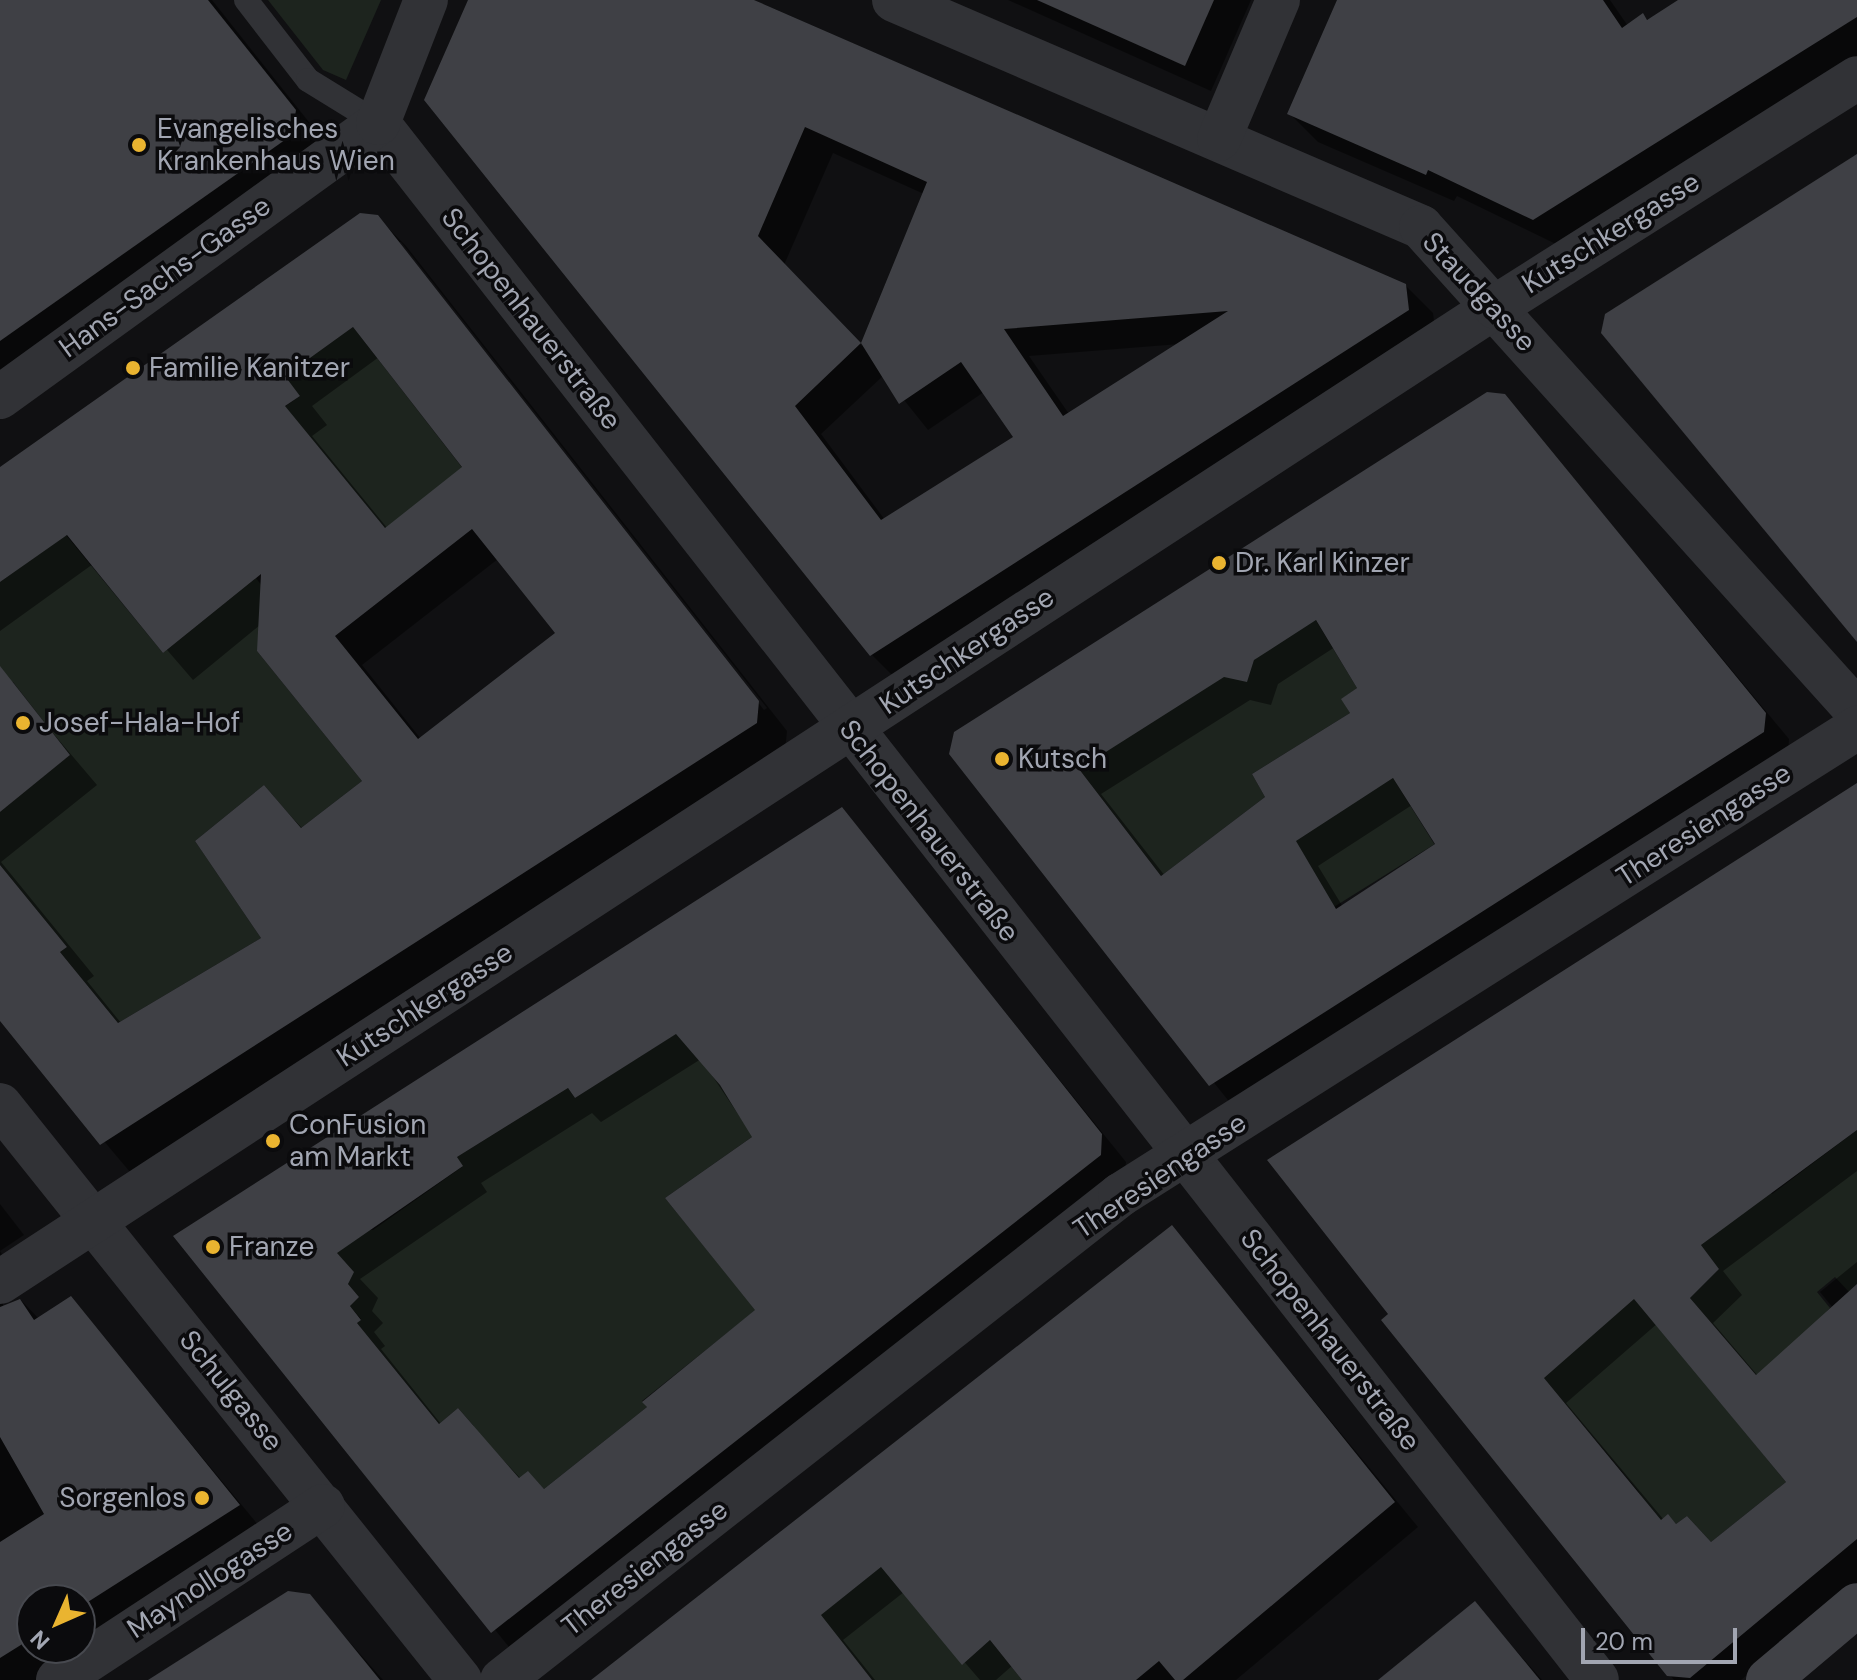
<!DOCTYPE html>
<meta charset="utf-8">
<style>
body{margin:0}
#map{position:relative;width:1857px;height:1680px;overflow:hidden;background:#101012;font-family:"DM Sans",sans-serif}
div>[style]{position:absolute}
[style*='--x']{left:calc(var(--x)*1px);top:calc(var(--y)*1px);width:calc(var(--w)*1px);rotate:calc(var(--a)*1deg)}
.green>*{inset:0;background:#1d241e;transform-origin:0 0}
.shadow>*{inset:0;background:#0007}
.building>*{inset:0;background:#3f4045}
.lane>*{height:24px;margin:-12px;padding:0 12px;transform-origin:12px;border-radius:12px;background:#313236}
.street>*{height:44px;margin:-22px;padding:0 22px;transform-origin:22px;border-radius:22px;background:#313236}
.secondary>*{height:44px;margin:-22px;padding:0 22px;transform-origin:22px;border-radius:22px;background:#404146}
.dots>*{width:22px;height:22px;translate:-50% -50%;box-sizing:border-box;border:4px solid #0b0b0d;border-radius:50%}
span{translate:-50% -50%;white-space:nowrap;text-align:center;line-height:1.15;-webkit-text-stroke:7px #0b0b0d;paint-order:stroke}
.poi-label{font-size:28px;color:#a2a6b2}
.left{translate:0 -50%;text-align:left}
.right{translate:-100% -50%;text-align:right}
.street-label{font-size:28px;color:#a2a6b2}
.north{position:absolute;left:16px;top:1584px;width:80px;height:80px;box-sizing:border-box;background:#0b0b0d;border:2px solid #47494f;border-radius:50%;rotate:225deg;font-size:22px;font-weight:700;line-height:32px;text-align:center;color:#a2a6b2}
.north::after{content:'';display:block;margin:auto;width:28px;height:36px;background:#eab430;clip-path:polygon(50% 0,100% 100%,50% 72%,0 100%)}
.scale{position:absolute;left:1581px;top:1628px;width:156px;height:36px;box-sizing:border-box;border:4px solid #a2a6b2;border-top:0;padding-left:10px;font-size:24px;line-height:28px;white-space:nowrap;color:#a2a6b2;-webkit-text-stroke:6px #0b0b0d;paint-order:stroke}
</style>
<div id="map">
<div class="green">
<div style="clip-path:polygon(268px 0,381px 0,346px 80px,323px 70px)"></div>
<div style="clip-path:polygon(353px 327px,495px 510px,385px 528px,205px 463px,300px 396px,285px 376px)"></div>
<div style="clip-path:polygon(66px 535px,163px 653px,256px 578px,283px 614px,257px 651px,362px 781px,301px 828px,264px 785px,195px 841px,261px 938px,118px 1023px,60px 952px,67px 947px,0 865px,0 812px,70px 755px,13px 682px,0 691px,0 582px)"></div>
<div style="clip-path:polygon(1309px 609px,1357px 688px,1342px 699px,1350px 713px,1252px 774px,1265px 797px,1161px 876px,1079px 769px,1218px 668px,1250px 672px,1254px 660px)"></div>
<div style="left:1393px;top:778px;width:78px;height:118px;rotate:58deg"></div>
<div style="clip-path:polygon(685px 1028px,720px 1085px,759px 1132px,665px 1198px,756px 1310px,642px 1401px,647px 1407px,544px 1489px,528px 1472px,501px 1492px,473px 1425px,458px 1408px,439px 1424px,357px 1323px,361px 1319px,350px 1306px,359px 1297px,348px 1284px,353px 1271px,342px 1259px,333px 1258px,334px 1230px,373px 1230px,462px 1167px,457px 1157px,568px 1088px,575px 1098px)"></div>
<div style="clip-path:polygon(1710px 1097px,1772px 1194px,1857px 1130px,1857px 1285px,1849px 1292px,1835px 1277px,1817px 1292px,1830px 1308px,1762px 1382px,1690px 1298px,1719px 1269px,1701px 1245px,1710px 1238px)"></div>
<div style="clip-path:polygon(1635px 1298px,1786px 1482px,1711px 1542px,1687px 1516px,1676px 1524px,1668px 1515px,1657px 1524px,1638px 1491px,1543px 1377px)"></div>
<div style="clip-path:polygon(892px 1558px,963px 1664px,990px 1640px,1022px 1680px,872px 1680px,749px 1672px)"></div>
</div>
<div class="shadow">
<div style="clip-path:polygon(0 0,212px 0,324px 141px,0 390px)"></div>
<div style="clip-path:polygon(evenodd,470px 0,754px 0,1405px 285px,1433px 313px,1436px 337px,899px 682px,871px 654px,470px 0,833px 153px,924px 194px,862px 346px,784px 265px,833px 153px,470px 0,1180px 344px,1069px 414px,1029px 356px,1180px 344px,470px 0,884px 375px,928px 430px,984px 392px,1015px 438px,885px 520px,821px 434px,884px 375px)"></div>
<div style="clip-path:polygon(1008px 0,1251px 0,1211px 91px)"></div>
<div style="clip-path:polygon(1340px 0,1610px 0,1628px 26px,1703px 0,1857px 0,1857px 60px,1562px 247px,1457px 196px,1454px 201px,1318px 142px,1290px 114px)"></div>
<div style="clip-path:polygon(evenodd,377px 217px,406px 246px,787px 731px,785px 752px,130px 1172px,0 1018px,0 694px,12px 685px,97px 785px,1px 862px,94px 976px,87px 981px,121px 1023px,264px 939px,264px 788px,303px 829px,365px 782px,260px 625px,193px 680px,93px 564px,0 631px,0 471px,377px 217px,396px 242px,401px 242px,767px 708px,764px 710px,396px 242px,377px 217px,379px 357px,465px 468px,388px 529px,312px 436px,327px 425px,312px 406px,379px 357px,377px 217px,498px 559px,557px 634px,421px 739px,362px 665px,498px 559px)"></div>
<div style="clip-path:polygon(evenodd,1505px 396px,1789px 739px,1788px 756px,1235px 1109px,951px 753px,1505px 396px,1335px 647px,1360px 688px,1353px 713px,1268px 797px,1165px 876px,1101px 794px,1250px 700px,1271px 705px,1278px 684px,1335px 647px,1505px 396px,1412px 805px,1438px 845px,1343px 907px,1318px 866px,1412px 805px)"></div>
<div style="clip-path:polygon(evenodd,1857px 786px,1857px 1171px,1723px 1271px,1742px 1295px,1713px 1323px,1758px 1376px,1833px 1308px,1820px 1292px,1857px 1262px,1857px 1583px,1741px 1680px,1674px 1680px,1383px 1320px,1857px 786px,1658px 1323px,1789px 1482px,1712px 1544px,1664px 1520px,1566px 1403px,1658px 1323px)"></div>
<div style="clip-path:polygon(evenodd,842px 810px,1126px 1162px,1125px 1181px,517px 1657px,176px 1236px,842px 810px,701px 1059px,754px 1138px,758px 1310px,650px 1407px,544px 1491px,521px 1479px,458px 1411px,441px 1424px,381px 1349px,385px 1346px,374px 1332px,383px 1323px,372px 1311px,378px 1298px,360px 1279px,487px 1192px,481px 1183px,592px 1113px,601px 1122px,701px 1059px)"></div>
<div style="clip-path:polygon(0 1204px,24px 1235px,0 1251px)"></div>
<div style="clip-path:polygon(1172px 1228px,1418px 1527px,1236px 1680px,1025px 1680px,1013px 1665px,996px 1680px,980px 1680px,904px 1592px,843px 1640px,875px 1680px,595px 1680px)"></div>
<div style="clip-path:polygon(evenodd,0 1251px,19px 1282px,3px 1298px,3px 1308px,21px 1300px,39px 1319px,71px 1299px,264px 1532px,36px 1680px,0 1680px,0 1251px,32px 1600px,80px 1600px,80px 1648px,32px 1648px,32px 1600px)"></div>
<div style="clip-path:polygon(309px 1596px,383px 1680px,151px 1680px)"></div>
<div style="clip-path:polygon(1475px 1604px,1542px 1680px,1381px 1680px)"></div>
</div>
<div class="building">
<div style="clip-path:polygon(0 0,208px 0,296px 110px,292px 135px,0 341px)"></div>
<div style="clip-path:polygon(evenodd,468px 0,754px 0,1406px 284px,1409px 310px,870px 656px,424px 100px,468px 0,805px 127px,927px 182px,861px 343px,758px 236px,805px 127px,468px 0,1228px 311px,1063px 416px,1004px 329px,1228px 311px,468px 0,861px 343px,899px 404px,961px 362px,1013px 437px,881px 520px,795px 406px,861px 343px)"></div>
<div style="clip-path:polygon(1037px 0,1214px 0,1185px 66px)"></div>
<div style="clip-path:polygon(1337px 0,1603px 0,1622px 28px,1643px 13px,1647px 20px,1678px 0,1857px 0,1857px 17px,1533px 220px,1428px 170px,1426px 175px,1287px 114px)"></div>
<div style="clip-path:polygon(1857px 154px,1857px 642px,1601px 333px,1605px 314px)"></div>
<div style="clip-path:polygon(evenodd,360px 213px,378px 215px,759px 701px,757px 723px,100px 1145px,0 1021px,0 865px,67px 947px,60px 952px,118px 1023px,261px 938px,195px 841px,264px 785px,301px 828px,362px 781px,257px 651px,261px 574px,163px 653px,67px 535px,0 582px,0 467px,360px 213px,353px 327px,462px 467px,385px 528px,285px 406px,300px 396px,285px 376px,353px 327px,360px 213px,472px 529px,555px 633px,418px 739px,335px 636px,472px 529px)"></div>
<div style="clip-path:polygon(evenodd,1487px 392px,1505px 394px,1766px 713px,1764px 732px,1209px 1086px,949px 754px,954px 732px,1487px 392px,1316px 620px,1357px 688px,1341px 699px,1350px 713px,1252px 774px,1265px 797px,1161px 876px,1079px 769px,1224px 677px,1247px 682px,1254px 660px,1316px 620px,1487px 392px,1393px 778px,1435px 844px,1336px 909px,1296px 841px,1393px 778px)"></div>
<div style="clip-path:polygon(0 666px,70px 755px,0 812px)"></div>
<div style="clip-path:polygon(evenodd,1857px 783px,1857px 1130px,1701px 1245px,1719px 1269px,1690px 1298px,1756px 1375px,1857px 1284px,1857px 1539px,1690px 1678px,1667px 1676px,1381px 1320px,1388px 1314px,1267px 1160px,1857px 783px,1634px 1299px,1786px 1482px,1711px 1542px,1687px 1516px,1676px 1524px,1668px 1514px,1661px 1520px,1544px 1378px,1634px 1299px)"></div>
<div style="clip-path:polygon(evenodd,842px 807px,1102px 1134px,1101px 1155px,491px 1633px,173px 1236px,842px 807px,676px 1034px,720px 1085px,752px 1137px,665px 1198px,755px 1310px,642px 1402px,647px 1407px,544px 1489px,528px 1471px,519px 1478px,458px 1408px,439px 1424px,357px 1323px,361px 1320px,350px 1306px,359px 1297px,348px 1284px,354px 1272px,337px 1253px,463px 1166px,457px 1157px,568px 1088px,575px 1098px,676px 1034px)"></div>
<div style="clip-path:polygon(1172px 1225px,1395px 1502px,1183px 1680px,1175px 1680px,1159px 1661px,1136px 1680px,1022px 1680px,990px 1640px,962px 1665px,881px 1567px,821px 1615px,872px 1680px,591px 1680px)"></div>
<div style="clip-path:polygon(71px 1296px,240px 1505px,80px 1607px,80px 1600px,32px 1600px,32px 1638px,0 1658px,0 1542px,44px 1514px,0 1437px,0 1307px,20px 1299px,34px 1320px)"></div>
<div style="clip-path:polygon(288px 1591px,310px 1594px,380px 1680px,148px 1680px)"></div>
<div style="clip-path:polygon(1475px 1601px,1540px 1680px,1378px 1680px)"></div>
</div>
<div class="lane">
<div style="--x:246;--y:0;--w:101;--a:52.2"></div>
<div style="--x:308;--y:80;--w:82;--a:31.6"></div>
</div>
<div class="street">
<div style="--x:894;--y:0;--w:574;--a:23.3"></div>
<div style="--x:1421;--y:227;--w:651;--a:47.99"></div>
<div style="--x:378;--y:123;--w:1977;--a:51.94"></div>
<div style="--x:1219;--y:139;--w:151;--a:-67"></div>
<div style="--x:0;--y:397;--w:467;--a:-35.9"></div>
<div style="--x:378;--y:123;--w:132;--a:-68.7"></div>
<div style="--x:0;--y:1105;--w:736;--a:51.34"></div>
<div style="--x:0;--y:1282;--w:1785;--a:-33.11"></div>
<div style="--x:1495;--y:307;--w:428;--a:-32.3"></div>
<div style="--x:58;--y:1680;--w:317;--a:-33.3"></div>
<div style="--x:502;--y:1680;--w:786;--a:-38.12"></div>
<div style="--x:1120;--y:1195;--w:873;--a:-32.36"></div>
</div>
<div class="secondary">
<div style="--x:1768;--y:1680;--w:116;--a:-40.1"></div>
</div>
<div class="dots">
<div style="left:139px;top:145px;background:#eab430"></div>
<div style="left:133px;top:368px;background:#eab430"></div>
<div style="left:1219px;top:563px;background:#eab430"></div>
<div style="left:23px;top:723px;background:#eab430"></div>
<div style="left:1002px;top:759px;background:#eab430"></div>
<div style="left:273px;top:1141px;background:#eab430"></div>
<div style="left:213px;top:1247px;background:#eab430"></div>
<div style="left:202px;top:1498px;background:#eab430"></div>
</div>
<div class="poi-label">
<span class="left" style="left:157px;top:145px">Evangelisches<br>Krankenhaus Wien</span>
<span class="left" style="left:149px;top:368px">Familie Kanitzer</span>
<span class="left" style="left:1235px;top:563px">Dr. Karl Kinzer</span>
<span class="left" style="left:39px;top:723px">Josef-Hala-Hof</span>
<span class="left" style="left:1018px;top:759px">Kutsch</span>
<span class="left" style="left:289px;top:1141px">ConFusion<br>am Markt</span>
<span class="left" style="left:229px;top:1247px">Franze</span>
<span class="right" style="left:186px;top:1498px">Sorgenlos</span>
</div>
<div class="street-label">
<span style="left:1611px;top:233px;rotate:-32deg">Kutschkergasse</span>
<span style="left:165px;top:277px;rotate:-36deg">Hans-Sachs-Gasse</span>
<span style="left:1479px;top:292px;rotate:47deg">Staudgasse</span>
<span style="left:531px;top:319px;rotate:52deg">Schopenhauerstraße</span>
<span style="left:967px;top:651px;rotate:-34deg">Kutschkergasse</span>
<span style="left:1704px;top:825px;rotate:-33deg">Theresiengasse</span>
<span style="left:929px;top:831px;rotate:52deg">Schopenhauerstraße</span>
<span style="left:425px;top:1005px;rotate:-33deg">Kutschkergasse</span>
<span style="left:1160px;top:1176px;rotate:-34deg">Theresiengasse</span>
<span style="left:1330px;top:1340px;rotate:52deg">Schopenhauerstraße</span>
<span style="left:231px;top:1391px;rotate:51deg">Schulgasse</span>
<span style="left:645px;top:1568px;rotate:-38deg">Theresiengasse</span>
<span style="left:210px;top:1580px;rotate:-33deg">Maynollogasse</span>
</div>
<div class="north">N</div>
<div class="scale">20 m</div>
</div>
